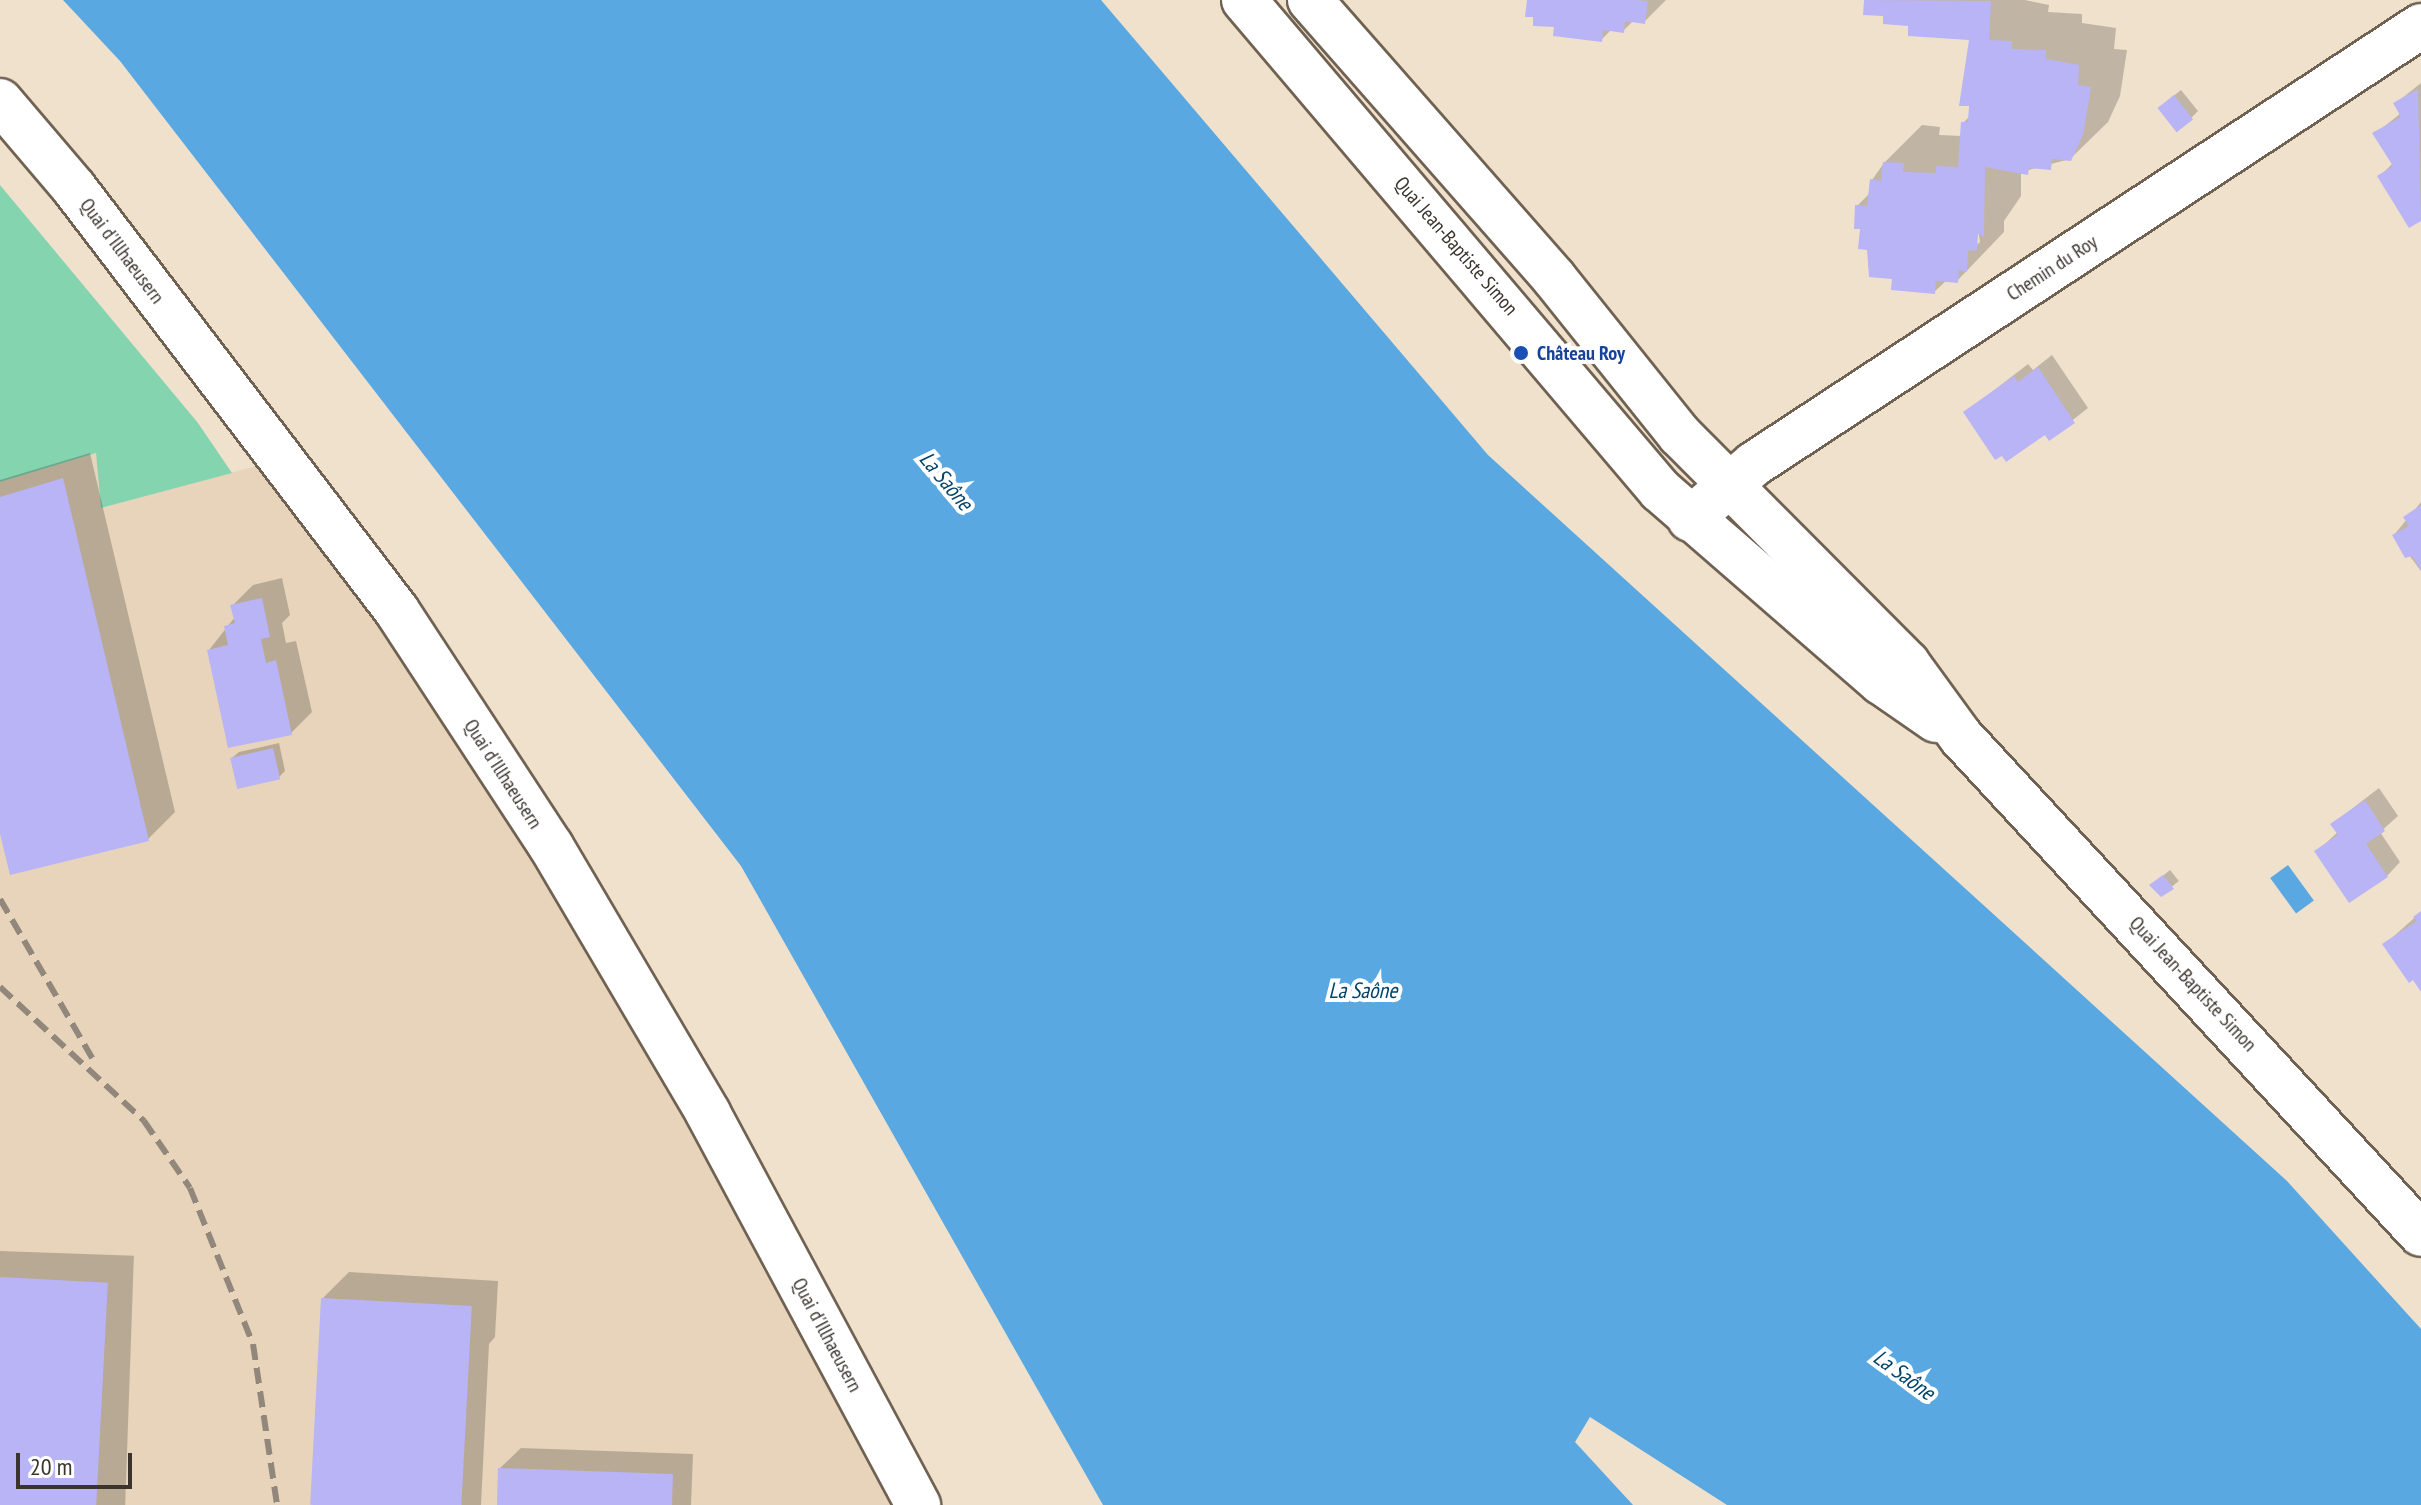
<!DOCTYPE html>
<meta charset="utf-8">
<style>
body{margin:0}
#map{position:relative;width:2421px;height:1505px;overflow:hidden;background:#f0e1cd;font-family:"PT Sans Narrow",sans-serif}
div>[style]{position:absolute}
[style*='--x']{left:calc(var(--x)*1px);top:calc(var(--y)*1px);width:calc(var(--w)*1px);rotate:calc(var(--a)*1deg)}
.built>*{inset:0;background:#e7d4bb}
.green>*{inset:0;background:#85d4b0}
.water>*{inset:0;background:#59a8e2;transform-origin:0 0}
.shadow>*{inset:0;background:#0003;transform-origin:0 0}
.building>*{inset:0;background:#b9b4f6;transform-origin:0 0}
.roads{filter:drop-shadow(2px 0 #706252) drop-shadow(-2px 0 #706252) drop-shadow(0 2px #706252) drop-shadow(0 -2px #706252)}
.minor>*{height:44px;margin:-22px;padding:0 22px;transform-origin:22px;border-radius:22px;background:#fff}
.major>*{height:44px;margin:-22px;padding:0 22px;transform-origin:22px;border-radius:22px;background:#fff}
.rail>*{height:6px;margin-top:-3px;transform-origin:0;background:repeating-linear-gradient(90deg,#91877a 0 16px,transparent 0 24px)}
.dots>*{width:22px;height:22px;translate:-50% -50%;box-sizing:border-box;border:4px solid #fff;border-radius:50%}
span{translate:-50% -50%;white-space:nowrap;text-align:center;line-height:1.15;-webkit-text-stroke:8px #fff;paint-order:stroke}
.street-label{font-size:20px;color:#3a342d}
.transit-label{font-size:20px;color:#164399;font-weight:700}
.left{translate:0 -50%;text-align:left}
.water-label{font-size:22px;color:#034369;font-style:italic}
.scale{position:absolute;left:16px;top:1453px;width:116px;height:36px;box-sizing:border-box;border:4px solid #3a342d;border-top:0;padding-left:10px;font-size:24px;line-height:28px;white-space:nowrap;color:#3a342d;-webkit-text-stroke:6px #fff;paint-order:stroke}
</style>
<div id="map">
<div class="built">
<div style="clip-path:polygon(96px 453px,102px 508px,267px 463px,417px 657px,767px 1244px,896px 1505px,0 1505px,0 482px)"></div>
</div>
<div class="green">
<div style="clip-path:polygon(0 185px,198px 423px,232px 473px,101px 508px,96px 453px,0 482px)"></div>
</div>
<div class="water">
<div style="clip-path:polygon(63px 0,1101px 0,1488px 455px,2287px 1181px,2421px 1329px,2421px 1505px,1727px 1505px,1590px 1417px,1575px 1442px,1633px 1505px,1103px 1505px,741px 866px,120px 61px)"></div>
<div style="left:2288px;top:865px;width:44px;height:22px;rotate:54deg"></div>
</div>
<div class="shadow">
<div style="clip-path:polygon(1529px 0,1666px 0,1644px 22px,1634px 20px,1623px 31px,1612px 29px,1601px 40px,1556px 25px)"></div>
<div style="clip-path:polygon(evenodd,1866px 0,2025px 0,2049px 5px,2048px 12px,2082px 14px,2082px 23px,2116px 28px,2114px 49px,2127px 50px,2120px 96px,2108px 122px,2070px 159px,2021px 172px,2021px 196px,2004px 221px,2004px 232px,1957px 281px,1947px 280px,1934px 292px,1868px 266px,1869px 248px,1857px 206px,1871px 192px,1872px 180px,1884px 163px,1922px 125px,1940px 127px,1939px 135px,1962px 136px,1963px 123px,1971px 115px,1971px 38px,1886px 14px,1865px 13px,1866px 0,1977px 224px,1980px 242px,1975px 246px,1977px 224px)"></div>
<div style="clip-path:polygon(2421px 83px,2421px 218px,2410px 225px,2380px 176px,2393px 163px,2375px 134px,2401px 113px,2396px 103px)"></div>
<div style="clip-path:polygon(2181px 90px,2198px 111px,2191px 118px,2166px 102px)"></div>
<div style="clip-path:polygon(2052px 355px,2088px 408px,2050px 438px,2046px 432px,1966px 412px,2028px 364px,2033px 370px)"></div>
<div style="clip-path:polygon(90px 453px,175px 812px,148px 839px,0 823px,0 480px)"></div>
<div style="clip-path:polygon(2421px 502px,2421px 571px,2394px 535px)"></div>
<div style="clip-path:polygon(282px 578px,290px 615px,282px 623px,286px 643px,296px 641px,312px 712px,291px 733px,209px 650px,235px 617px,232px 606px,253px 585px)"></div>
<div style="clip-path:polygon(279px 743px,285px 771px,279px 777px,232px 758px,239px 752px)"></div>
<div style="clip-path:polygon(2379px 788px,2398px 816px,2380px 832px,2400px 862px,2387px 876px,2317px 851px,2338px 832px,2332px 824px)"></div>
<div style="left:2170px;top:870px;width:14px;height:23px;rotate:51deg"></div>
<div style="clip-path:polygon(2421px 912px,2421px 988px,2385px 944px)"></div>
<div style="left:0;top:1251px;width:134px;height:254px;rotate:2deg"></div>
<div style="clip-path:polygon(349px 1272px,498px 1281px,495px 1337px,489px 1344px,481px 1505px,313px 1505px,322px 1299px)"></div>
<div style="clip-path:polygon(521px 1448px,693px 1454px,691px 1505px,499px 1505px,500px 1468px)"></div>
</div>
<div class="building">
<div style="clip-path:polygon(1527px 0,1637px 0,1648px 1px,1645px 24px,1625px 21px,1624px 33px,1603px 30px,1602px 42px,1553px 36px,1554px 27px,1533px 26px,1533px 17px,1525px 17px)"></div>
<div style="clip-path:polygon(1864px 0,1991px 1px,1989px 40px,2012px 41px,2012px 49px,2046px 50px,2046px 59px,2079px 65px,2078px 85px,2091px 87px,2083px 135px,2071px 161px,2052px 159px,2051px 170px,2029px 168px,2028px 175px,1985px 167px,1984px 236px,1978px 234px,1977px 251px,1968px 250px,1967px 272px,1959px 270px,1958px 283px,1936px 281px,1935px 294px,1891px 290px,1892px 279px,1869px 277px,1867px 250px,1858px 249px,1860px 229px,1854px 229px,1855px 205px,1867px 206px,1870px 179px,1881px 181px,1883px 162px,1904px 163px,1903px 172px,1936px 173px,1936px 166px,1958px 167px,1961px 122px,1968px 122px,1969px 106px,1959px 106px,1969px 40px,1908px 36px,1908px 26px,1883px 24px,1883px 16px,1863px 15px)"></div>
<div style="clip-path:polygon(2418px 89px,2421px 221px,2409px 228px,2377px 176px,2393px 166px,2372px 133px,2401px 117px,2393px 103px)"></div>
<div style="left:2174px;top:95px;width:31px;height:21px;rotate:52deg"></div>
<div style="clip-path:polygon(2038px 367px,2075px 423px,2049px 441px,2045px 435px,2006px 462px,2002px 456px,1995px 460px,1963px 412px,2014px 376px,2018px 382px)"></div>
<div style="clip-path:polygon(63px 478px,149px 841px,10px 875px,0 834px,0 497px)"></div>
<div style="clip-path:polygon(2421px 505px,2421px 570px,2412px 556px,2405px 558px,2392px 535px,2409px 526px,2403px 517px)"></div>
<div style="clip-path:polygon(262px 598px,270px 637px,261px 639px,266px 663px,276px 660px,292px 735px,228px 748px,207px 650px,228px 645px,224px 626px,235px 623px,230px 605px)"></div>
<div style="left:273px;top:748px;width:32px;height:44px;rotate:77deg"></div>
<div style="clip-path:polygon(2365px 800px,2385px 831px,2366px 844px,2388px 877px,2349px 903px,2314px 851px,2338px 835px,2330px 824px)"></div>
<div style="clip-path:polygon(2163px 875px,2174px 889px,2161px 897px,2149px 885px)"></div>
<div style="clip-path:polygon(2421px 911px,2421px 992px,2413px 980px,2409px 983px,2382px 944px,2417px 921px,2413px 917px)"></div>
<div style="left:0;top:1277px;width:108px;height:228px;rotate:3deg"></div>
<div style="left:321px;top:1298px;width:151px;height:207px;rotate:3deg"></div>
<div style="clip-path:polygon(498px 1468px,673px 1474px,672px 1505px,497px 1505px)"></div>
</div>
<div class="roads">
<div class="minor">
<div style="--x:1690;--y:519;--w:84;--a:-40.7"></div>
<div style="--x:1754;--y:464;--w:798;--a:-33.29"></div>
</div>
<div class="major">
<div style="--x:1244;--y:0;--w:643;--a:49.67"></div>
<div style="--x:1660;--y:490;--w:293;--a:41"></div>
<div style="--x:1881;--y:682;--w:67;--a:34.6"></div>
<div style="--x:1310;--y:0;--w:370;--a:48.7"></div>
<div style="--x:1554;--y:278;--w:201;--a:51.3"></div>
<div style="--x:1680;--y:435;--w:322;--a:45.1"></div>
<div style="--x:1907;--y:663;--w:92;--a:53.9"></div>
<div style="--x:1961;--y:737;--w:677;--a:47.21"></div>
<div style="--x:0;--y:101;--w:114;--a:49.6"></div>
<div style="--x:74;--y:188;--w:532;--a:52.63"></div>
<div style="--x:397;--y:611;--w:281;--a:56.8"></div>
<div style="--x:551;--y:846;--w:310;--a:59.5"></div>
<div style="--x:708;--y:1113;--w:445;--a:61.8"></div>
</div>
</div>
<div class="rail">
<div style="--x:0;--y:899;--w:184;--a:59.9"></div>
<div style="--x:0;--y:987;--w:197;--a:42.9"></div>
<div style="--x:144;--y:1121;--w:81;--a:55.5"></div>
<div style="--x:190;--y:1188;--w:168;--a:68"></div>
<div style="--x:253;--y:1344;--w:163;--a:81.5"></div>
</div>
<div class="dots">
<div style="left:1521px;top:353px;background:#1a4fb4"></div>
</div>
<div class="street-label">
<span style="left:1456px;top:246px;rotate:49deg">Quai Jean-Baptiste Simon</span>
<span style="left:122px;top:251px;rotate:53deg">Quai d'Illhaeusern</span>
<span style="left:2052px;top:268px;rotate:-33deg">Chemin du Roy</span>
<span style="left:503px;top:774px;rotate:57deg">Quai d'Illhaeusern</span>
<span style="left:2193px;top:984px;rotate:47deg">Quai Jean-Baptiste Simon</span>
<span style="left:827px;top:1335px;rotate:62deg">Quai d'Illhaeusern</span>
</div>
<div class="transit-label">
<span class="left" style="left:1537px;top:353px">Château Roy</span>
</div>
<div class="water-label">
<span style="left:946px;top:481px;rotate:50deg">La Saône</span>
<span style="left:1363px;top:991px">La Saône</span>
<span style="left:1904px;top:1375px;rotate:36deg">La Saône</span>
</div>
<div class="scale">20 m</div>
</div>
